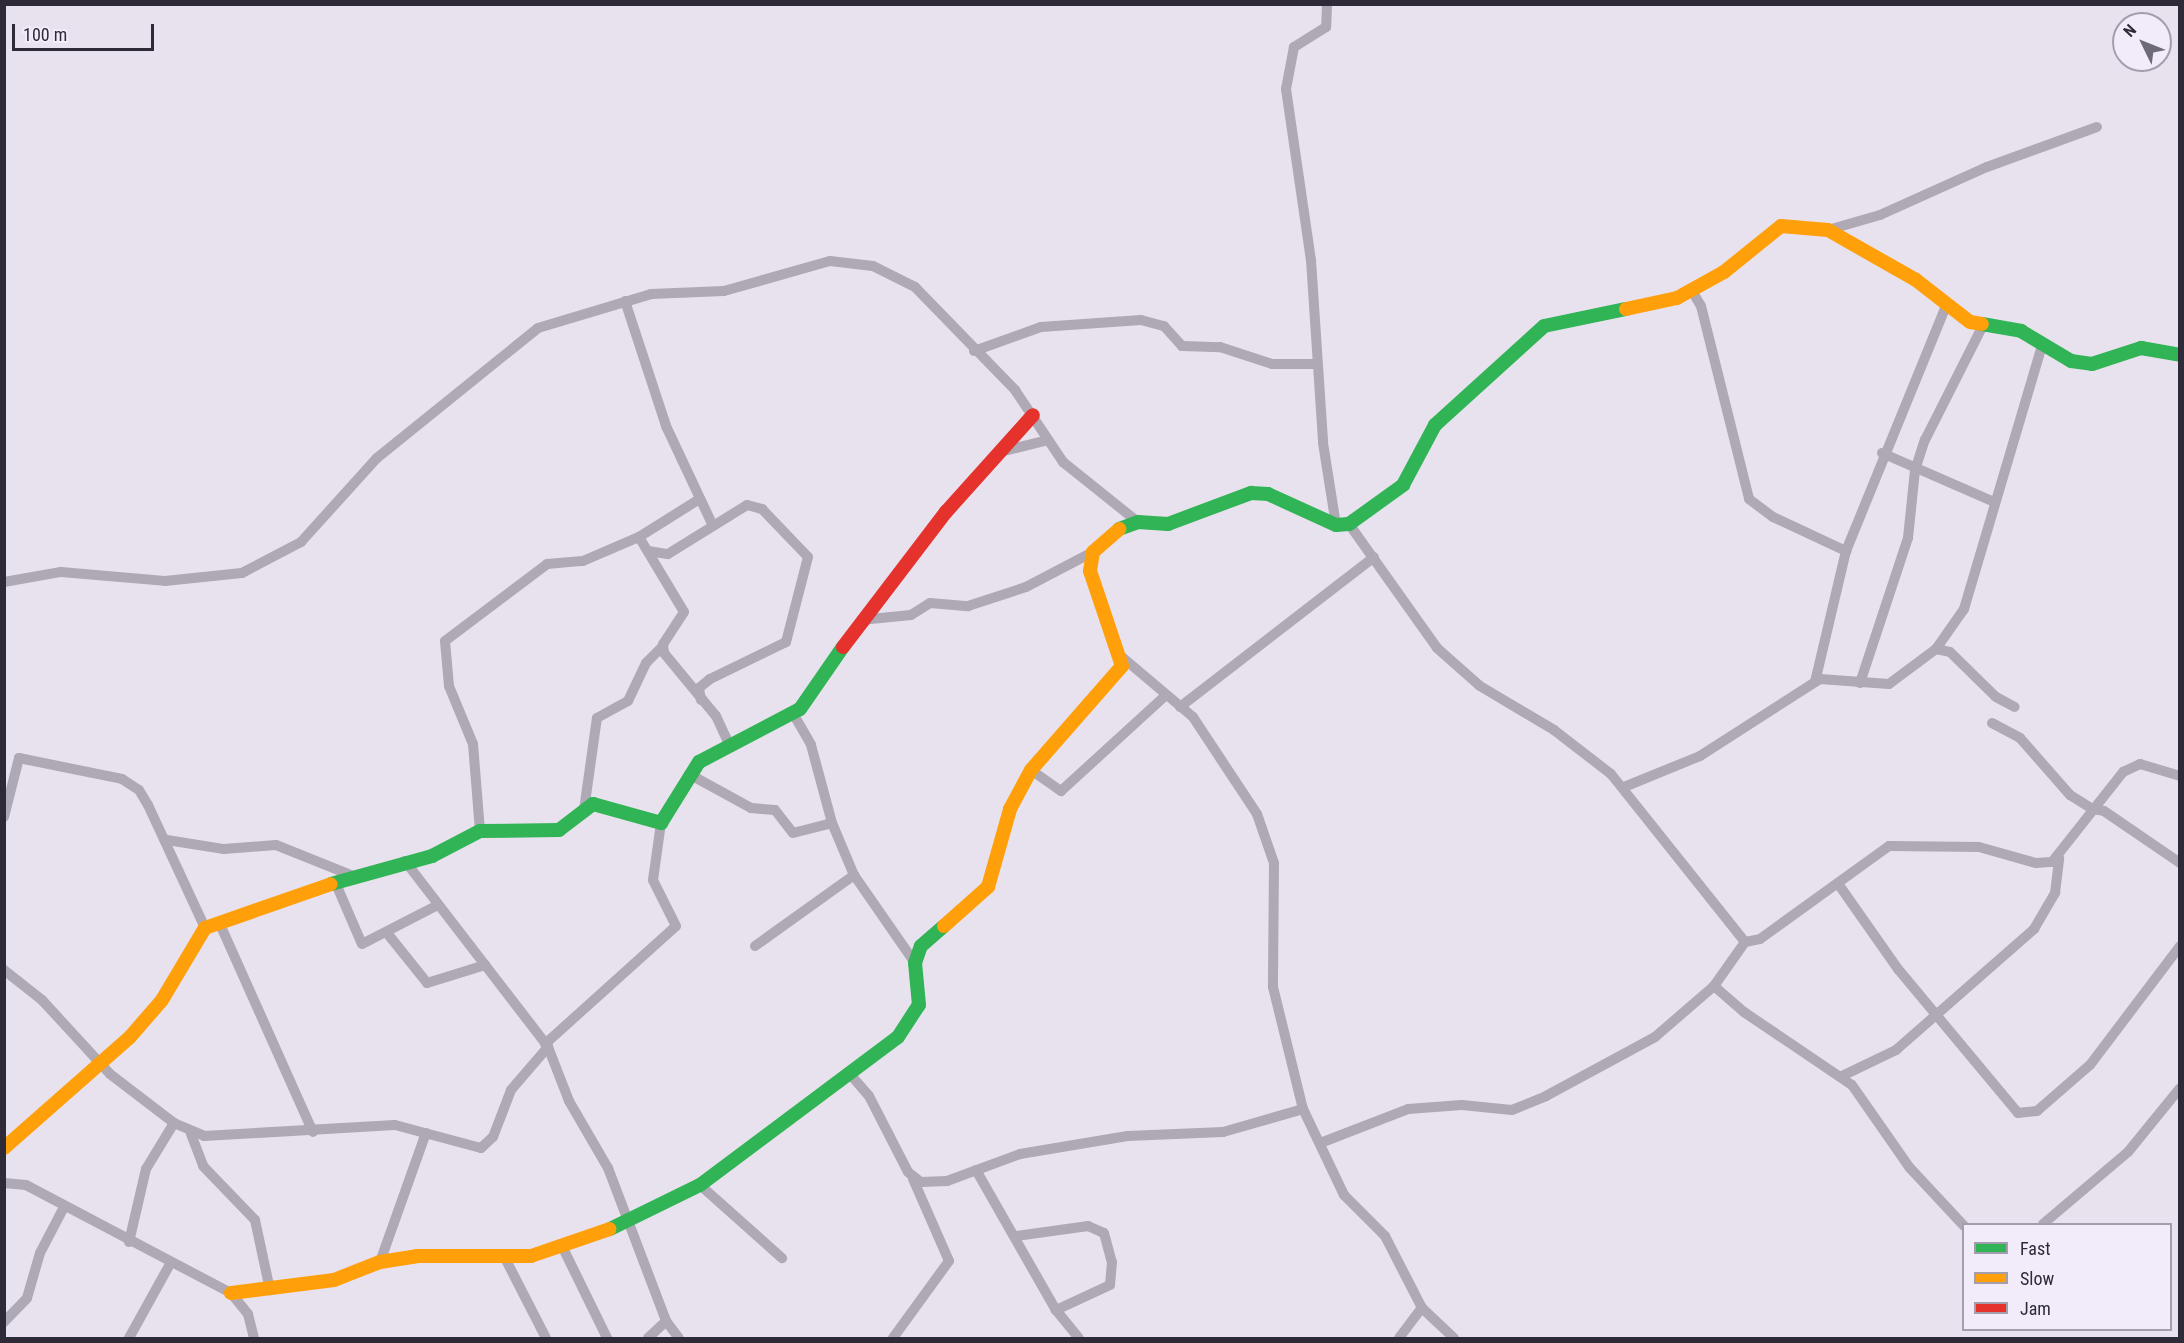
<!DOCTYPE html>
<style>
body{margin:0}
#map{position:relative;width:2184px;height:1343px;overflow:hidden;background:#e8e2ee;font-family:"Roboto Condensed",sans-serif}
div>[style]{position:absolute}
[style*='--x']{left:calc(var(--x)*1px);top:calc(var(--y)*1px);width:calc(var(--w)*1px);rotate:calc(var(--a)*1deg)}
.street>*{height:10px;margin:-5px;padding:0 5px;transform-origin:5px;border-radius:5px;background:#aea9b4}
.fast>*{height:14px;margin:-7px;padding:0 7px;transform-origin:7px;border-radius:7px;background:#30b455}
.slow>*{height:14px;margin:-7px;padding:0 7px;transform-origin:7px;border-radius:7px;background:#ff9f0a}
.jam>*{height:14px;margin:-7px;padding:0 7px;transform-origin:7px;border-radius:7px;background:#e5322d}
span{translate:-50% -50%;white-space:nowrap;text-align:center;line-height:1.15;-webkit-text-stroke:6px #f2ebfa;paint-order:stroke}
.frame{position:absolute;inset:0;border:6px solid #2e2a38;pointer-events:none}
.legend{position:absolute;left:1962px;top:1223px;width:210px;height:108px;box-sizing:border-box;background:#f2ebfa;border:2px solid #a49eac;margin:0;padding:8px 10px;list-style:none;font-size:18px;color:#2e2a38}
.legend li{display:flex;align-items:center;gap:12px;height:30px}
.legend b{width:30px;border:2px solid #a49eac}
.north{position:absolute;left:2112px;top:12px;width:60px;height:60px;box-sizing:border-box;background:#f2ebfa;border:2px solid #a49eac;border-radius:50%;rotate:313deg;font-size:16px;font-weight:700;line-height:24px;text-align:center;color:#2e2a38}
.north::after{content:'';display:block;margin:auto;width:21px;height:27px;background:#6f6a78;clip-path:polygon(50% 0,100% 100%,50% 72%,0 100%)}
.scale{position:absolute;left:12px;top:24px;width:142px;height:27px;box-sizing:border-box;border:3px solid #2e2a38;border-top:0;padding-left:8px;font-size:18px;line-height:21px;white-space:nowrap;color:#2e2a38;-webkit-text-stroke:4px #f2ebfa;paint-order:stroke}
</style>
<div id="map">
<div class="street">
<div style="--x:1327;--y:4;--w:23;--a:92"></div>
<div style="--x:1326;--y:27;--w:38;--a:148"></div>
<div style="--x:1294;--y:47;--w:43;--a:100.8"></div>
<div style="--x:1286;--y:89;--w:173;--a:81.7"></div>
<div style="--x:1311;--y:260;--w:183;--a:86.2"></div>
<div style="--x:1323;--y:443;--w:83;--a:81"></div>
<div style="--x:1828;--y:230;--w:54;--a:-16.1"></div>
<div style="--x:1880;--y:215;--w:117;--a:-24.2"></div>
<div style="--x:1987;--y:167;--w:117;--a:-20"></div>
<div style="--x:1692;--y:291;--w:17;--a:59"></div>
<div style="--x:1701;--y:306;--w:199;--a:76"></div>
<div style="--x:1749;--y:499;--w:30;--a:37"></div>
<div style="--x:1773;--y:517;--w:81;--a:25"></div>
<div style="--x:625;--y:301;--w:132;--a:71.8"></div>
<div style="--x:666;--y:426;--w:110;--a:64.8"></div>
<div style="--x:974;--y:351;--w:71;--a:-19.7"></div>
<div style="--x:1041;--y:327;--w:100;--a:-4"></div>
<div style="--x:1141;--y:320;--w:24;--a:15"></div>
<div style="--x:1164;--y:326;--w:27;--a:48"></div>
<div style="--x:1182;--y:346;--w:38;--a:2"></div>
<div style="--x:1220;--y:347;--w:55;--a:18.1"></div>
<div style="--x:1272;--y:364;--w:45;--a:0"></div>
<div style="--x:1004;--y:451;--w:45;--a:-14"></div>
<div style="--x:1882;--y:453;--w:120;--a:23.6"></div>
<div style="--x:1349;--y:524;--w:152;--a:54.6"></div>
<div style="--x:1437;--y:648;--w:57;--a:41.5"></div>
<div style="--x:1480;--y:686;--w:86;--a:30.7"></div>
<div style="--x:1554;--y:730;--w:72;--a:37.7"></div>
<div style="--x:1611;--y:774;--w:215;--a:51.4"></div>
<div style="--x:1745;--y:942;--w:15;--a:-11"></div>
<div style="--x:1760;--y:939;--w:159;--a:-35.8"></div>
<div style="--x:1889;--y:846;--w:90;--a:0.6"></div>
<div style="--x:1979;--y:847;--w:59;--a:15.7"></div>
<div style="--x:2036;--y:863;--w:16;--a:-4"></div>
<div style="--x:2052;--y:862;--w:115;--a:-51.7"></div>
<div style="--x:2123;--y:772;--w:19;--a:-25"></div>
<div style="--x:2140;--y:764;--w:42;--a:16.7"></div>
<div style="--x:639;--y:537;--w:87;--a:59"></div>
<div style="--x:684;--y:612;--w:38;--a:123"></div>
<div style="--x:663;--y:644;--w:9;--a:84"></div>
<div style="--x:664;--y:653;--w:82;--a:50.5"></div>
<div style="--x:716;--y:716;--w:29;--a:65"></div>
<div style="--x:648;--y:551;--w:20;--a:9"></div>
<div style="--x:668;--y:554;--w:93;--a:-31.8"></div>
<div style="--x:747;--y:505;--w:16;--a:15"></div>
<div style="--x:762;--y:509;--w:66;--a:46.2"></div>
<div style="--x:808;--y:557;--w:88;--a:104.5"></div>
<div style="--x:786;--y:642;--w:85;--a:154"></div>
<div style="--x:710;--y:679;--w:14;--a:141"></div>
<div style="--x:699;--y:688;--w:12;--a:81"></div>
<div style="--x:4;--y:582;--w:58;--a:-10"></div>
<div style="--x:61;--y:572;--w:104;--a:4.9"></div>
<div style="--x:165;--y:581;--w:77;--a:-5.9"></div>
<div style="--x:242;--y:573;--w:67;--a:-27.7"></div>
<div style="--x:301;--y:542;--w:113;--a:-47.9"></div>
<div style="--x:377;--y:458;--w:207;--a:-38.9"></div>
<div style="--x:538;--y:328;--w:118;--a:-16.7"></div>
<div style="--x:651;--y:294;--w:73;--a:-2.4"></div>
<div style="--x:724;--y:291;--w:110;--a:-15.8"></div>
<div style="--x:830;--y:261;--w:43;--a:6.6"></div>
<div style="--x:873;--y:266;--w:47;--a:26.6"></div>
<div style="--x:915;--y:287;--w:144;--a:45.8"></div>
<div style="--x:1015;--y:390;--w:87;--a:56.3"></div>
<div style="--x:1063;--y:462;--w:96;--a:38.7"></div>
<div style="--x:861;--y:620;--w:50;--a:-5.7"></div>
<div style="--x:911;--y:615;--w:22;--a:-32"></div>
<div style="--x:930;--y:603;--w:38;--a:5"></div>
<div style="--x:968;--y:606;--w:61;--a:-18.1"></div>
<div style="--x:1026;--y:587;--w:76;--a:-27.6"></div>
<div style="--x:1936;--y:649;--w:49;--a:-55"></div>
<div style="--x:1964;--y:609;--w:277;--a:-73.5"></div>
<div style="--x:1122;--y:657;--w:93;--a:40.2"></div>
<div style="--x:1193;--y:717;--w:116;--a:56.6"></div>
<div style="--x:1257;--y:814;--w:52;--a:70.9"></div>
<div style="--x:1274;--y:863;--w:124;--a:90.5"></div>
<div style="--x:1273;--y:987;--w:126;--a:76.2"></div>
<div style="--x:1303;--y:1109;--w:95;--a:64.5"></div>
<div style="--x:1344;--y:1195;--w:58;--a:45"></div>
<div style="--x:1385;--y:1236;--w:81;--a:62.8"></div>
<div style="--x:1422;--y:1308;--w:44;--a:43.2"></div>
<div style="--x:1815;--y:682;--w:135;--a:-76.7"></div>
<div style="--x:1846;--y:551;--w:268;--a:-67.8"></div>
<div style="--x:1860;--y:683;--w:153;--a:-71.7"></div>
<div style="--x:1908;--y:538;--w:68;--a:-84.1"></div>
<div style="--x:1915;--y:470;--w:32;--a:-72"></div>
<div style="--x:1925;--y:440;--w:127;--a:-63.2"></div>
<div style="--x:1180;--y:707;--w:245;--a:-37.7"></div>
<div style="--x:794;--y:715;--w:34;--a:60"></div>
<div style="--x:811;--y:745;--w:81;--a:74.9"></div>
<div style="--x:832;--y:823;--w:56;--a:67.1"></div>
<div style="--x:854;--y:875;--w:107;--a:55.3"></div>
<div style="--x:1992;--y:723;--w:32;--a:28"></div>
<div style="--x:2020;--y:738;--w:76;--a:48.7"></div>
<div style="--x:2070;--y:795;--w:26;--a:32"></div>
<div style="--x:1031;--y:770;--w:37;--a:35"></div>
<div style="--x:1061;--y:791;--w:141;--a:-42.4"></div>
<div style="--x:689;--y:774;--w:71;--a:28.7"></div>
<div style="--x:751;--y:808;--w:24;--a:5"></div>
<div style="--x:775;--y:810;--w:29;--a:52"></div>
<div style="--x:793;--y:833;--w:40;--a:-14.4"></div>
<div style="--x:1624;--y:787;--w:82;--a:-22.2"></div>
<div style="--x:1700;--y:756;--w:143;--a:-32.7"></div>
<div style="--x:1820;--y:679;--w:69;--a:4.1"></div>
<div style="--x:1889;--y:684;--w:59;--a:-36.7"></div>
<div style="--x:1936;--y:649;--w:14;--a:12"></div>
<div style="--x:1950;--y:652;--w:64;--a:44.4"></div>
<div style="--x:1996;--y:697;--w:21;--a:28"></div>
<div style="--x:2092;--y:809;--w:12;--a:9"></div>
<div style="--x:2104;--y:811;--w:92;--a:34.4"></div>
<div style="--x:584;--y:810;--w:93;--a:-82"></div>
<div style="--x:597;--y:718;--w:35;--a:-29"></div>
<div style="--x:628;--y:701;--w:42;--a:-64.7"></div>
<div style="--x:646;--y:663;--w:24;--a:-45"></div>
<div style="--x:4;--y:817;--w:61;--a:-75.7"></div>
<div style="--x:19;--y:758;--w:105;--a:11.5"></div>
<div style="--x:122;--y:779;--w:20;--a:33"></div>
<div style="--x:139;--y:790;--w:17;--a:59"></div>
<div style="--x:148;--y:805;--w:136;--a:65.1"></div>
<div style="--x:480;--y:831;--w:87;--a:-94.6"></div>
<div style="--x:473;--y:744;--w:63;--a:-112.5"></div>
<div style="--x:449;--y:686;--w:45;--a:-95.1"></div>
<div style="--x:445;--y:641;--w:128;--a:-37"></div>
<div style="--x:547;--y:564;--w:36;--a:-5"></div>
<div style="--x:583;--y:561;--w:61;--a:-23.2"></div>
<div style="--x:639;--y:537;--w:70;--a:-32.1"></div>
<div style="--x:167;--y:840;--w:58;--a:9"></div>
<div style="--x:224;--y:849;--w:52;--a:-4.4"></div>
<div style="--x:276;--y:845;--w:83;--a:21.9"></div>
<div style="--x:405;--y:861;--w:235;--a:52.4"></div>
<div style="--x:548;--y:1047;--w:58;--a:68.7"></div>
<div style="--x:569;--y:1101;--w:78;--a:59.8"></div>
<div style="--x:608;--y:1168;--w:164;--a:69.2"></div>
<div style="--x:666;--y:1321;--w:21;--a:53"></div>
<div style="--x:336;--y:884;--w:65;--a:66.6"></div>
<div style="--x:362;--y:944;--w:85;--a:-27.2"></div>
<div style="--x:1839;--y:885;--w:103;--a:54.9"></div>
<div style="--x:1898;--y:969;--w:187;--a:50.2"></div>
<div style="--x:2018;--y:1113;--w:19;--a:-6"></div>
<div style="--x:2037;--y:1111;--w:70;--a:-41"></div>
<div style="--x:2090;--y:1065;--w:149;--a:-52.9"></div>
<div style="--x:219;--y:922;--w:230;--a:65.9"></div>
<div style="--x:387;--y:933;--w:64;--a:51.3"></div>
<div style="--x:427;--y:983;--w:61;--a:-17.2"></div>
<div style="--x:755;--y:946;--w:122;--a:-35.6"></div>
<div style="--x:4;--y:970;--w:48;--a:38.3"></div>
<div style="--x:42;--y:1000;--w:100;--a:47.4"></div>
<div style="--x:110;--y:1074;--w:81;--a:37.4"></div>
<div style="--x:174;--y:1123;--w:33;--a:23"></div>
<div style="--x:204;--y:1136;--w:191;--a:-3.3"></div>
<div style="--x:395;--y:1125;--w:89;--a:15"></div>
<div style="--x:481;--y:1148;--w:16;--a:-43"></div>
<div style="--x:493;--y:1137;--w:50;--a:-69"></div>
<div style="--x:511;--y:1090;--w:57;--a:-49.3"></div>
<div style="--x:1714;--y:986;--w:40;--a:41"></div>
<div style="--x:1744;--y:1012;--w:130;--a:34.1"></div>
<div style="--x:1852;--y:1085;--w:101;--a:55.1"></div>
<div style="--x:1910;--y:1168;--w:79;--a:47"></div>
<div style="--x:545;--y:1044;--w:176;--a:-42"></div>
<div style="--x:676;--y:926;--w:51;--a:-116.6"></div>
<div style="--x:653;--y:880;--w:58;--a:-82"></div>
<div style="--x:849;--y:1073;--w:30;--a:49"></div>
<div style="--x:869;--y:1096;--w:85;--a:62.8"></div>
<div style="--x:908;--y:1172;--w:16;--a:38"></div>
<div style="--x:921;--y:1182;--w:26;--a:-2"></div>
<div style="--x:947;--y:1181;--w:78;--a:-20.3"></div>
<div style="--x:1020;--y:1154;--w:109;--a:-9.5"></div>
<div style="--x:1128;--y:1136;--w:95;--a:-2.4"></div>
<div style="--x:1223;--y:1132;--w:83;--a:-16"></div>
<div style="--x:1842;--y:1076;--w:60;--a:-25.7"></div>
<div style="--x:1896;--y:1050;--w:184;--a:-41.2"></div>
<div style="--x:2034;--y:929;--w:42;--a:-59.7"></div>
<div style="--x:2055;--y:893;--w:35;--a:-83"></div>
<div style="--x:191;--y:1134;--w:34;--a:69"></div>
<div style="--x:203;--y:1166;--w:75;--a:46.1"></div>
<div style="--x:255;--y:1220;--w:72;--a:77.9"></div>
<div style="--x:1323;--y:1142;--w:91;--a:-21.2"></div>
<div style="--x:1408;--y:1109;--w:54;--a:-4.2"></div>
<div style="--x:1462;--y:1105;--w:50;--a:5.7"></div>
<div style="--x:1512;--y:1110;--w:37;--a:-22"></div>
<div style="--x:1546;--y:1096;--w:124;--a:-28.4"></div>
<div style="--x:1655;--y:1037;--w:78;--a:-40.8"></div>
<div style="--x:1714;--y:986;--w:54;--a:-54.8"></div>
<div style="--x:976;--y:1170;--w:161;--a:60.3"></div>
<div style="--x:1056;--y:1310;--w:36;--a:51"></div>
<div style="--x:4;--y:1183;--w:22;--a:5"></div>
<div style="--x:26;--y:1185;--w:232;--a:27.8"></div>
<div style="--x:231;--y:1293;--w:27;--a:51"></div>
<div style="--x:248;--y:1314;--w:25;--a:76"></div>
<div style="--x:700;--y:1185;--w:110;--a:41.7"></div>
<div style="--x:2043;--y:1224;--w:111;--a:-40.3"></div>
<div style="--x:2128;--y:1152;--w:82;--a:-50.9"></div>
<div style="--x:1016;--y:1236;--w:73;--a:-7.9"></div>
<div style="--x:1088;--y:1226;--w:17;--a:24"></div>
<div style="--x:1104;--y:1233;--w:30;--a:75"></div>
<div style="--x:1112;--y:1262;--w:23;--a:95"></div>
<div style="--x:1110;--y:1285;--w:60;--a:155.2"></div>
<div style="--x:129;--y:1242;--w:75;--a:-76.9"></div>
<div style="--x:146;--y:1169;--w:54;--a:-58.7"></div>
<div style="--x:561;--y:1244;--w:105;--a:63.9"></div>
<div style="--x:506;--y:1260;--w:88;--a:62.9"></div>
<div style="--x:380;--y:1262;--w:137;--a:-70.4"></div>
<div style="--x:4;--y:1322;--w:33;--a:-46"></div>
<div style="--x:27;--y:1298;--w:47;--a:-73.9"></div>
<div style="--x:40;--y:1253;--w:52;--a:-62.4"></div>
<div style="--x:129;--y:1338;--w:85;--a:-61"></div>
<div style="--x:648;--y:1338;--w:25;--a:-43"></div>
<div style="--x:893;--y:1338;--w:95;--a:-54"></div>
<div style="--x:949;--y:1261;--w:90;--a:-113.7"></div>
<div style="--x:1399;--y:1338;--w:38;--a:-53"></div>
</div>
<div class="fast">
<div style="--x:1982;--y:324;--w:40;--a:10"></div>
<div style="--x:2021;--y:331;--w:58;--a:31"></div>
<div style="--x:2071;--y:361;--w:21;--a:8"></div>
<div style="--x:2092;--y:364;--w:52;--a:-18.1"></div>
<div style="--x:2141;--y:348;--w:40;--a:10"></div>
<div style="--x:1119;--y:529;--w:20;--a:-20"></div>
<div style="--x:1138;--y:522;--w:30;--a:4"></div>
<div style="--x:1168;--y:524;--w:89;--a:-20.5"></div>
<div style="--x:1251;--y:493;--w:17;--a:3"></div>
<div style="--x:1268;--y:494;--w:75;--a:24.5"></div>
<div style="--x:1336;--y:525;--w:13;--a:-4"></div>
<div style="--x:1349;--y:524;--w:67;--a:-35.8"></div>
<div style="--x:1403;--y:485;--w:68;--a:-61.9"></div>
<div style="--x:1435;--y:425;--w:147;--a:-42.2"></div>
<div style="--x:1544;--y:326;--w:84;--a:-11.7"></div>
<div style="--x:331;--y:884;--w:105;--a:-15.5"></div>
<div style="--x:432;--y:856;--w:54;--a:-27.5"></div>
<div style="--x:480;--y:831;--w:79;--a:-0.7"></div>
<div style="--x:559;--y:830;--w:43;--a:-37.4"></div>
<div style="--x:593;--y:804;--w:71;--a:15.6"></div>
<div style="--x:661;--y:823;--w:72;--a:-58.1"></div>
<div style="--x:699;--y:762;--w:114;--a:-27.7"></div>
<div style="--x:800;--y:709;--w:75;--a:-55.3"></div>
<div style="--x:610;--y:1229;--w:100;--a:-26.1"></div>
<div style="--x:700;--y:1185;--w:247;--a:-36.8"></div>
<div style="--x:898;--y:1037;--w:38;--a:-57"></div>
<div style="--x:919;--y:1005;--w:42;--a:-95.4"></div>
<div style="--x:915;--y:963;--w:18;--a:-71"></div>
<div style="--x:921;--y:946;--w:30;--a:-41"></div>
</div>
<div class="slow">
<div style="--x:1626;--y:309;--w:52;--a:-12.2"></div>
<div style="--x:1677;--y:298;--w:54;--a:-29"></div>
<div style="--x:1724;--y:272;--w:73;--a:-38.9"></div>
<div style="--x:1781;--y:226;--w:47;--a:4.9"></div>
<div style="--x:1828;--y:230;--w:101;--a:29.6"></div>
<div style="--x:1916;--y:280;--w:68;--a:37.9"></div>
<div style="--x:1970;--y:322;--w:12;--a:9"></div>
<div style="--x:944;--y:926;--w:59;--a:-41.6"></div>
<div style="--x:988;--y:887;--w:81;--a:-74.2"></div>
<div style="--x:1010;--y:809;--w:44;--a:-61.7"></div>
<div style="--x:1031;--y:770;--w:138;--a:-48.8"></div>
<div style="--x:1122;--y:666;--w:100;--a:-108.6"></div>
<div style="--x:1090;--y:571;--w:19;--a:-81"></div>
<div style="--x:1093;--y:552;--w:35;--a:-41"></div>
<div style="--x:4;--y:1148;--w:168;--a:-41.4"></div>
<div style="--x:130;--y:1037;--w:49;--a:-49.1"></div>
<div style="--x:162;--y:1000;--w:84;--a:-59.2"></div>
<div style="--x:205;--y:928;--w:133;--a:-19.2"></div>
<div style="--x:231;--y:1293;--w:104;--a:-7.2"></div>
<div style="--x:334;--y:1280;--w:49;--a:-21.4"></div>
<div style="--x:380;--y:1262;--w:37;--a:-9"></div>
<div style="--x:417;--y:1256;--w:114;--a:0"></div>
<div style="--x:531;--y:1256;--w:83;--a:-18.9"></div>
</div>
<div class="jam">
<div style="--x:843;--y:647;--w:170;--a:-52.7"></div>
<div style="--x:946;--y:512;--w:130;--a:-48.1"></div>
</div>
<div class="frame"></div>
<ul class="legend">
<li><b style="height:8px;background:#30b455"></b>Fast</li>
<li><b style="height:8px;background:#ff9f0a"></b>Slow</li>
<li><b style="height:8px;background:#e5322d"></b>Jam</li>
</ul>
<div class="north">N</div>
<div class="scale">100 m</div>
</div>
